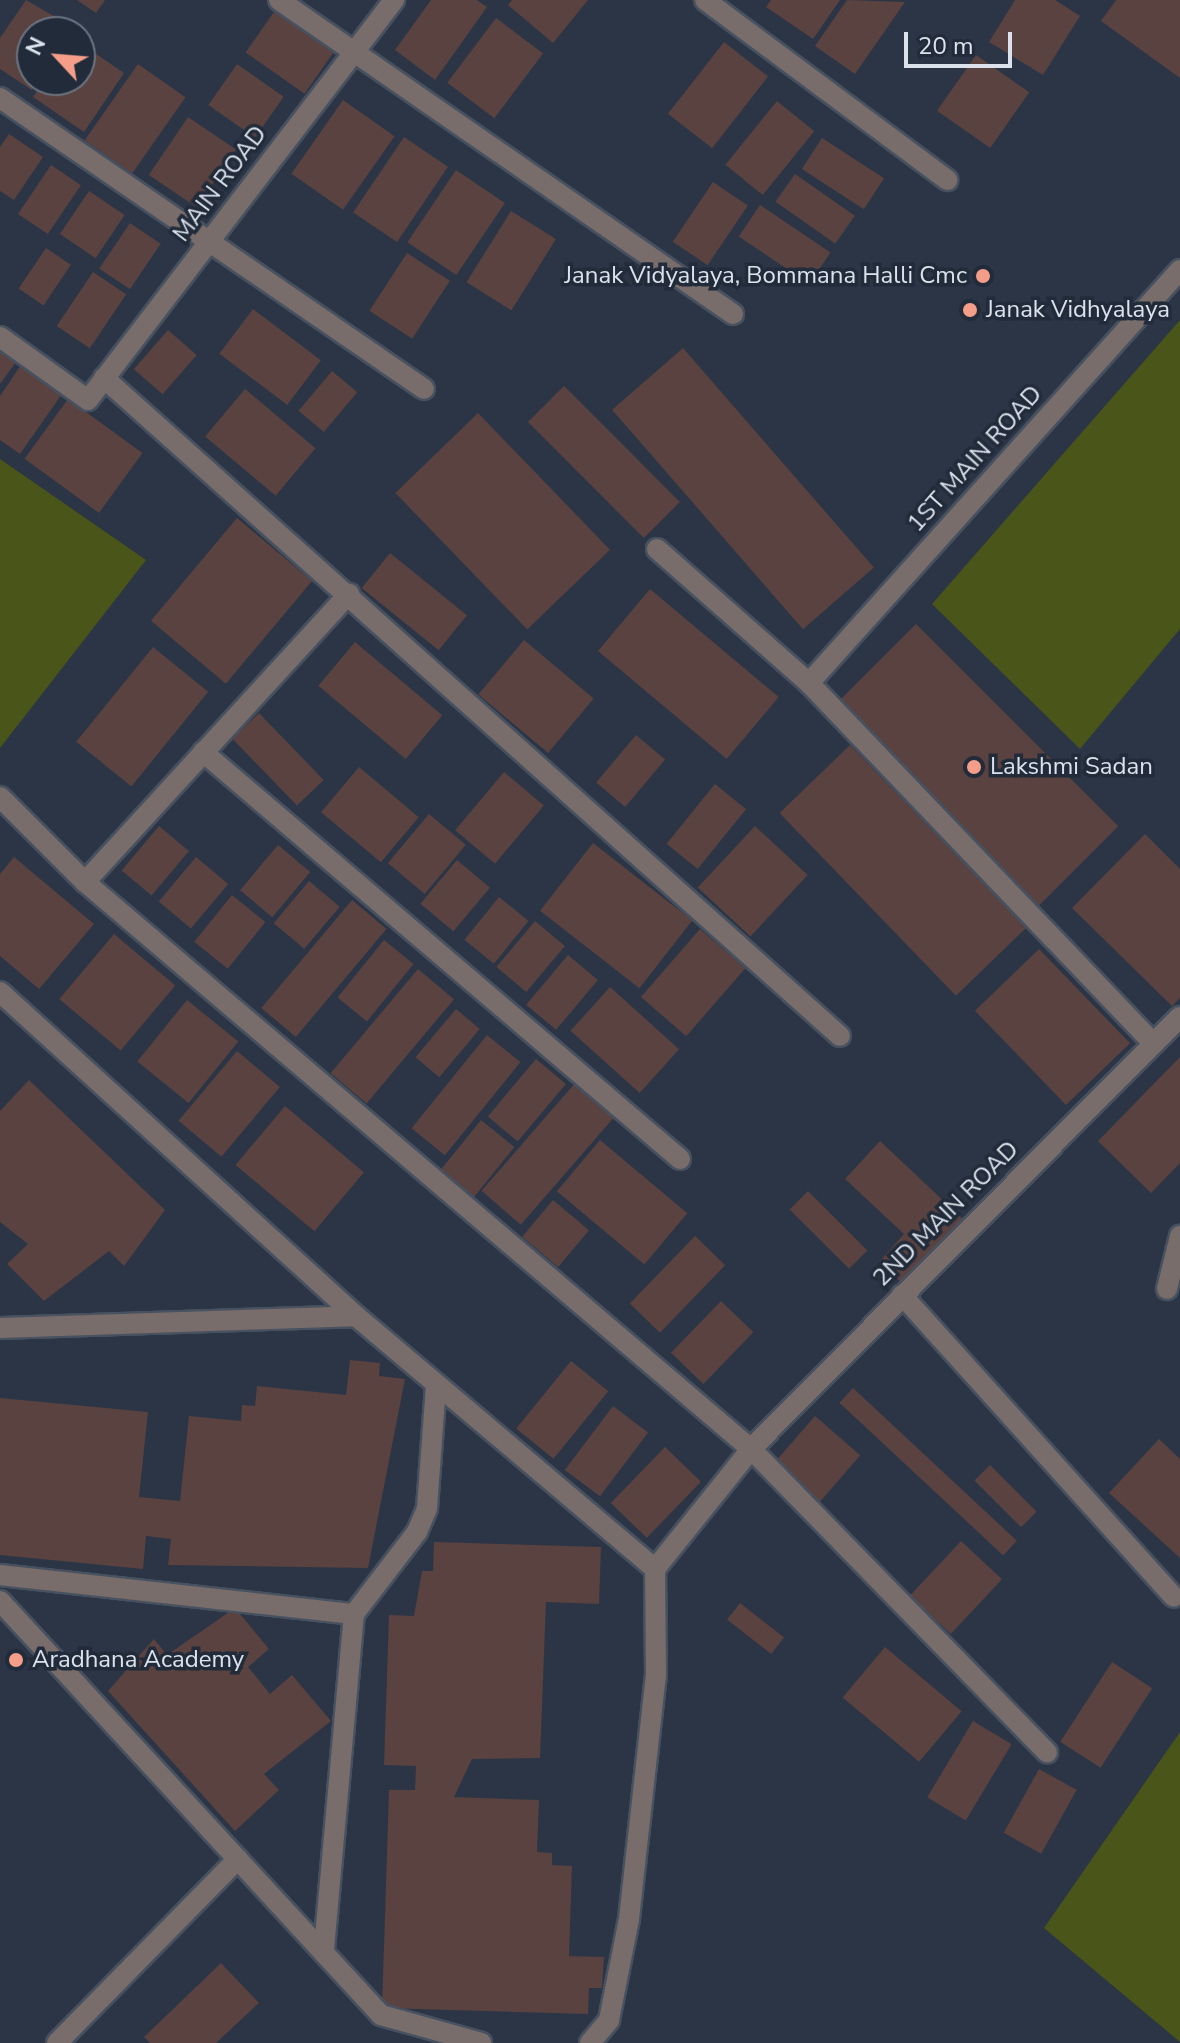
<!DOCTYPE html>
<style>
body{margin:0}
#map{position:relative;width:1180px;height:2043px;overflow:hidden;background:#2b3545;font-family:"Nunito Sans",sans-serif}
div>[style]{position:absolute}
[style*='--x']{left:calc(var(--x)*1px);top:calc(var(--y)*1px);width:calc(var(--w)*1px);rotate:calc(var(--a)*1deg)}
.green>*{inset:0;background:#4a5519}
.building>*{inset:0;background:#594240;transform-origin:0 0}
.roads{filter:drop-shadow(2px 0 #475160) drop-shadow(-2px 0 #475160) drop-shadow(0 2px #475160) drop-shadow(0 -2px #475160)}
.minor>*{height:20px;margin:-10px;padding:0 10px;transform-origin:10px;border-radius:10px;background:#786d6a}
.dots>*{width:22px;height:22px;translate:-50% -50%;box-sizing:border-box;border:4px solid #212b3a;border-radius:50%}
span{translate:-50% -50%;white-space:nowrap;text-align:center;line-height:1.15;-webkit-text-stroke:7px #212b3a;paint-order:stroke}
.street-label{font-size:24px;color:#dbe2ec}
.poi-label{font-size:24px;color:#dbe2ec}
.right{translate:-100% -50%;text-align:right}
.left{translate:0 -50%;text-align:left}
.north{position:absolute;left:16px;top:16px;width:80px;height:80px;box-sizing:border-box;background:#212b3a;border:2px solid #6b7481;border-radius:50%;rotate:296deg;font-size:22px;font-weight:700;line-height:32px;text-align:center;color:#dbe2ec}
.north::after{content:'';display:block;margin:auto;width:28px;height:36px;background:#f49e8a;clip-path:polygon(50% 0,100% 100%,50% 72%,0 100%)}
.scale{position:absolute;left:904px;top:32px;width:108px;height:36px;box-sizing:border-box;border:4px solid #dbe2ec;border-top:0;padding-left:10px;font-size:24px;line-height:28px;white-space:nowrap;color:#dbe2ec;-webkit-text-stroke:6px #212b3a;paint-order:stroke}
</style>
<div id="map">
<div class="green">
<div style="clip-path:polygon(1180px 320px,1180px 629px,1080px 749px,932px 604px)"></div>
<div style="clip-path:polygon(0 459px,146px 560px,0 748px)"></div>
<div style="clip-path:polygon(1180px 1732px,1180px 2042px,1044px 1928px)"></div>
</div>
<div class="building">
<div style="clip-path:polygon(26px 0,74px 28px,32px 32px,32px 80px,39px 80px,32px 90px,0 69px,0 38px)"></div>
<div style="clip-path:polygon(77px 0,105px 0,96px 13px)"></div>
<div style="clip-path:polygon(431px 0,477px 0,487px 7px,435px 80px,395px 50px)"></div>
<div style="clip-path:polygon(512px 0,588px 0,553px 43px,508px 5px)"></div>
<div style="clip-path:polygon(771px 0,840px 0,813px 39px,766px 7px)"></div>
<div style="clip-path:polygon(847px 0,905px 2px,855px 74px,815px 46px)"></div>
<div style="clip-path:polygon(1015px 0,1055px 0,1080px 16px,1043px 75px,989px 42px)"></div>
<div style="clip-path:polygon(1116px 0,1180px 0,1180px 78px,1101px 21px)"></div>
<div style="left:276px;top:9px;width:72px;height:53px;rotate:35deg"></div>
<div style="left:496px;top:18px;width:59px;height:81px;rotate:37deg"></div>
<div style="left:724px;top:42px;width:56px;height:91px;rotate:38deg"></div>
<div style="clip-path:polygon(80px 43px,124px 73px,84px 132px,33px 97px,44px 80px,80px 80px)"></div>
<div style="left:976px;top:55px;width:65px;height:68px;rotate:35deg"></div>
<div style="left:138px;top:64px;width:58px;height:93px;rotate:35deg"></div>
<div style="left:237px;top:64px;width:57px;height:50px;rotate:35deg"></div>
<div style="left:343px;top:100px;width:63px;height:90px;rotate:35deg"></div>
<div style="left:777px;top:101px;width:48px;height:82px;rotate:39deg"></div>
<div style="left:188px;top:117px;width:58px;height:70px;rotate:34deg"></div>
<div style="clip-path:polygon(9px 134px,43px 157px,14px 200px,0 191px,0 147px)"></div>
<div style="left:404px;top:137px;width:53px;height:91px;rotate:34deg"></div>
<div style="left:822px;top:138px;width:74px;height:37px;rotate:33deg"></div>
<div style="left:51px;top:165px;width:36px;height:59px;rotate:34deg"></div>
<div style="left:456px;top:170px;width:59px;height:87px;rotate:34deg"></div>
<div style="left:795px;top:174px;width:73px;height:34px;rotate:35deg"></div>
<div style="left:713px;top:182px;width:42px;height:72px;rotate:34deg"></div>
<div style="left:89px;top:191px;width:43px;height:52px;rotate:34deg"></div>
<div style="left:760px;top:205px;width:85px;height:38px;rotate:34deg"></div>
<div style="left:511px;top:211px;width:53px;height:84px;rotate:32deg"></div>
<div style="left:130px;top:223px;width:37px;height:55px;rotate:34deg"></div>
<div style="left:46px;top:248px;width:30px;height:49px;rotate:34deg"></div>
<div style="left:407px;top:253px;width:51px;height:69px;rotate:33deg"></div>
<div style="left:93px;top:272px;width:40px;height:65px;rotate:34deg"></div>
<div style="left:253px;top:309px;width:85px;height:56px;rotate:37deg"></div>
<div style="left:168px;top:330px;width:38px;height:52px;rotate:41deg"></div>
<div style="left:683px;top:348px;width:291px;height:94px;rotate:49deg"></div>
<div style="clip-path:polygon(0 350px,16px 362px,0 384px)"></div>
<div style="clip-path:polygon(21px 365px,62px 394px,20px 454px,0 440px,0 396px)"></div>
<div style="left:332px;top:371px;width:33px;height:52px;rotate:40deg"></div>
<div style="left:564px;top:386px;width:164px;height:51px;rotate:45deg"></div>
<div style="left:245px;top:389px;width:92px;height:62px;rotate:40deg"></div>
<div style="left:68px;top:399px;width:92px;height:74px;rotate:36deg"></div>
<div style="left:478px;top:413px;width:190px;height:115px;rotate:46deg"></div>
<div style="left:237px;top:518px;width:98px;height:134px;rotate:40deg"></div>
<div style="left:390px;top:553px;width:99px;height:45px;rotate:39deg"></div>
<div style="left:650px;top:589px;width:168px;height:81px;rotate:40deg"></div>
<div style="left:916px;top:624px;width:286px;height:118px;rotate:45deg"></div>
<div style="left:524px;top:640px;width:91px;height:71px;rotate:40deg"></div>
<div style="left:355px;top:642px;width:114px;height:57px;rotate:40deg"></div>
<div style="left:153px;top:647px;width:71px;height:122px;rotate:39deg"></div>
<div style="left:259px;top:713px;width:93px;height:37px;rotate:46deg"></div>
<div style="left:636px;top:735px;width:38px;height:62px;rotate:40deg"></div>
<div style="left:850px;top:745px;width:254px;height:98px;rotate:46deg"></div>
<div style="left:359px;top:767px;width:78px;height:59px;rotate:40deg"></div>
<div style="left:504px;top:772px;width:52px;height:76px;rotate:40deg"></div>
<div style="left:715px;top:784px;width:40px;height:77px;rotate:39deg"></div>
<div style="left:429px;top:814px;width:48px;height:64px;rotate:40deg"></div>
<div style="left:159px;top:826px;width:39px;height:58px;rotate:40deg"></div>
<div style="left:755px;top:826px;width:72px;height:84px;rotate:43deg"></div>
<div style="clip-path:polygon(1145px 834px,1180px 869px,1180px 998px,1172px 1006px,1072px 908px)"></div>
<div style="left:593px;top:843px;width:126px;height:86px;rotate:38deg"></div>
<div style="left:278px;top:845px;width:42px;height:59px;rotate:40deg"></div>
<div style="clip-path:polygon(14px 857px,94px 924px,39px 989px,0 956px,0 874px)"></div>
<div style="left:196px;top:857px;width:42px;height:58px;rotate:40deg"></div>
<div style="left:457px;top:860px;width:43px;height:57px;rotate:40deg"></div>
<div style="left:309px;top:881px;width:40px;height:55px;rotate:40deg"></div>
<div style="left:232px;top:895px;width:43px;height:60px;rotate:39deg"></div>
<div style="left:499px;top:897px;width:38px;height:55px;rotate:39deg"></div>
<div style="left:352px;top:900px;width:45px;height:141px;rotate:40deg"></div>
<div style="left:535px;top:921px;width:39px;height:60px;rotate:40deg"></div>
<div style="left:700px;top:929px;width:60px;height:90px;rotate:41deg"></div>
<div style="left:114px;top:934px;width:80px;height:85px;rotate:40deg"></div>
<div style="left:384px;top:940px;width:38px;height:74px;rotate:39deg"></div>
<div style="left:1039px;top:949px;width:131px;height:89px;rotate:46deg"></div>
<div style="left:568px;top:955px;width:39px;height:65px;rotate:40deg"></div>
<div style="left:418px;top:969px;width:47px;height:136px;rotate:40deg"></div>
<div style="left:610px;top:987px;width:93px;height:59px;rotate:42deg"></div>
<div style="left:187px;top:1000px;width:66px;height:79px;rotate:39deg"></div>
<div style="left:456px;top:1009px;width:31px;height:63px;rotate:40deg"></div>
<div style="left:487px;top:1035px;width:43px;height:120px;rotate:39deg"></div>
<div style="left:237px;top:1051px;width:56px;height:91px;rotate:40deg"></div>
<div style="clip-path:polygon(1180px 1057px,1180px 1163px,1151px 1193px,1098px 1141px)"></div>
<div style="left:536px;top:1059px;width:39px;height:75px;rotate:40deg"></div>
<div style="clip-path:polygon(29px 1080px,165px 1210px,124px 1266px,109px 1251px,44px 1301px,7px 1264px,28px 1244px,0 1222px,0 1111px)"></div>
<div style="left:576px;top:1082px;width:52px;height:144px;rotate:41deg"></div>
<div style="left:285px;top:1106px;width:103px;height:77px;rotate:40deg"></div>
<div style="left:481px;top:1120px;width:43px;height:70px;rotate:39deg"></div>
<div style="left:600px;top:1140px;width:114px;height:67px;rotate:40deg"></div>
<div style="clip-path:polygon(880px 1141px,965px 1221px,905px 1286px,879px 1262px,904px 1234px,845px 1179px)"></div>
<div style="left:808px;top:1191px;width:84px;height:26px;rotate:45deg"></div>
<div style="left:553px;top:1200px;width:47px;height:48px;rotate:40deg"></div>
<div style="left:695px;top:1236px;width:42px;height:94px;rotate:44deg"></div>
<div style="left:721px;top:1301px;width:45px;height:72px;rotate:44deg"></div>
<div style="clip-path:polygon(350px 1360px,380px 1363px,379px 1376px,405px 1379px,368px 1568px,168px 1565px,171px 1539px,146px 1536px,143px 1569px,0 1555px,0 1398px,148px 1412px,139px 1497px,180px 1501px,189px 1416px,241px 1421px,242px 1405px,255px 1406px,257px 1386px,346px 1395px)"></div>
<div style="left:571px;top:1361px;width:48px;height:87px;rotate:39deg"></div>
<div style="left:853px;top:1388px;width:224px;height:20px;rotate:43deg"></div>
<div style="left:613px;top:1406px;width:44px;height:80px;rotate:37deg"></div>
<div style="left:815px;top:1416px;width:60px;height:62px;rotate:41deg"></div>
<div style="clip-path:polygon(1159px 1439px,1180px 1459px,1180px 1558px,1109px 1493px)"></div>
<div style="left:665px;top:1447px;width:50px;height:78px;rotate:44deg"></div>
<div style="left:990px;top:1465px;width:66px;height:22px;rotate:45deg"></div>
<div style="left:961px;top:1541px;width:56px;height:75px;rotate:43deg"></div>
<div style="clip-path:polygon(434px 1542px,601px 1547px,599px 1604px,546px 1602px,540px 1758px,472px 1759px,454px 1797px,539px 1800px,537px 1852px,552px 1853px,552px 1865px,572px 1866px,569px 1956px,604px 1957px,602px 1988px,589px 1988px,588px 2014px,382px 2008px,389px 1790px,415px 1790px,416px 1766px,384px 1765px,389px 1615px,414px 1616px,422px 1571px,433px 1571px)"></div>
<div style="left:740px;top:1603px;width:56px;height:21px;rotate:38deg"></div>
<div style="clip-path:polygon(235px 1608px,269px 1649px,248px 1667px,270px 1694px,292px 1675px,331px 1721px,264px 1774px,279px 1790px,235px 1831px,108px 1691px,154px 1639px,167px 1655px)"></div>
<div style="left:885px;top:1647px;width:100px;height:66px;rotate:40deg"></div>
<div style="left:1112px;top:1662px;width:48px;height:95px;rotate:33deg"></div>
<div style="left:973px;top:1721px;width:45px;height:89px;rotate:31deg"></div>
<div style="left:1039px;top:1769px;width:43px;height:73px;rotate:29deg"></div>
<div style="clip-path:polygon(221px 1963px,259px 2003px,216px 2043px,150px 2043px,144px 2037px)"></div>
</div>
<div class="roads">
<div class="minor">
<div style="--x:279;--y:0;--w:552;--a:34.67"></div>
<div style="--x:705;--y:0;--w:302;--a:36.6"></div>
<div style="--x:0;--y:98;--w:514;--a:34.46"></div>
<div style="--x:0;--y:337;--w:108;--a:35.6"></div>
<div style="--x:88;--y:400;--w:504;--a:-52.58"></div>
<div style="--x:104;--y:378;--w:987;--a:41.8"></div>
<div style="--x:657;--y:549;--w:203;--a:41.4"></div>
<div style="--x:809;--y:683;--w:497;--a:46.3"></div>
<div style="--x:809;--y:683;--w:555;--a:-48.07"></div>
<div style="--x:203;--y:752;--w:627;--a:40.47"></div>
<div style="--x:0;--y:797;--w:120;--a:45"></div>
<div style="--x:85;--y:882;--w:875;--a:40.41"></div>
<div style="--x:751;--y:1449;--w:424;--a:45.7"></div>
<div style="--x:85;--y:882;--w:391;--a:-47.5"></div>
<div style="--x:0;--y:992;--w:481;--a:42.3"></div>
<div style="--x:356;--y:1316;--w:392;--a:40.2"></div>
<div style="--x:1167;--y:1289;--w:55;--a:-76.2"></div>
<div style="--x:902;--y:1295;--w:406;--a:48"></div>
<div style="--x:0;--y:1328;--w:356;--a:-1.9"></div>
<div style="--x:0;--y:1575;--w:356;--a:6.3"></div>
<div style="--x:0;--y:1601;--w:563;--a:47.38"></div>
<div style="--x:381;--y:2015;--w:104;--a:15.6"></div>
<div style="--x:324;--y:1949;--w:336;--a:-84.9"></div>
<div style="--x:354;--y:1614;--w:103;--a:-52.5"></div>
<div style="--x:417;--y:1532;--w:26;--a:-67"></div>
<div style="--x:427;--y:1508;--w:122;--a:-85.8"></div>
<div style="--x:57;--y:2043;--w:258;--a:-45.5"></div>
<div style="--x:590;--y:2043;--w:30;--a:-50"></div>
<div style="--x:609;--y:2020;--w:103;--a:-78.8"></div>
<div style="--x:629;--y:1919;--w:244;--a:-83.7"></div>
<div style="--x:656;--y:1676;--w:107;--a:-90.5"></div>
<div style="--x:655;--y:1569;--w:154;--a:-51.3"></div>
<div style="--x:751;--y:1449;--w:609;--a:-45.2"></div>
</div>
</div>
<div class="dots">
<div style="left:983px;top:276px;background:#f49e8a"></div>
<div style="left:970px;top:310px;background:#f49e8a"></div>
<div style="left:974px;top:767px;background:#f49e8a"></div>
<div style="left:16px;top:1660px;background:#f49e8a"></div>
</div>
<div class="street-label">
<span style="left:220px;top:184px;rotate:-53deg">MAIN ROAD</span>
<span style="left:975px;top:459px;rotate:-48deg">1ST MAIN ROAD</span>
<span style="left:946px;top:1214px;rotate:-45deg">2ND MAIN ROAD</span>
</div>
<div class="poi-label">
<span class="right" style="left:967px;top:276px">Janak Vidyalaya, Bommana Halli Cmc</span>
<span class="left" style="left:986px;top:310px">Janak Vidhyalaya</span>
<span class="left" style="left:990px;top:767px">Lakshmi Sadan</span>
<span class="left" style="left:32px;top:1660px">Aradhana Academy</span>
</div>
<div class="north">N</div>
<div class="scale">20 m</div>
</div>
